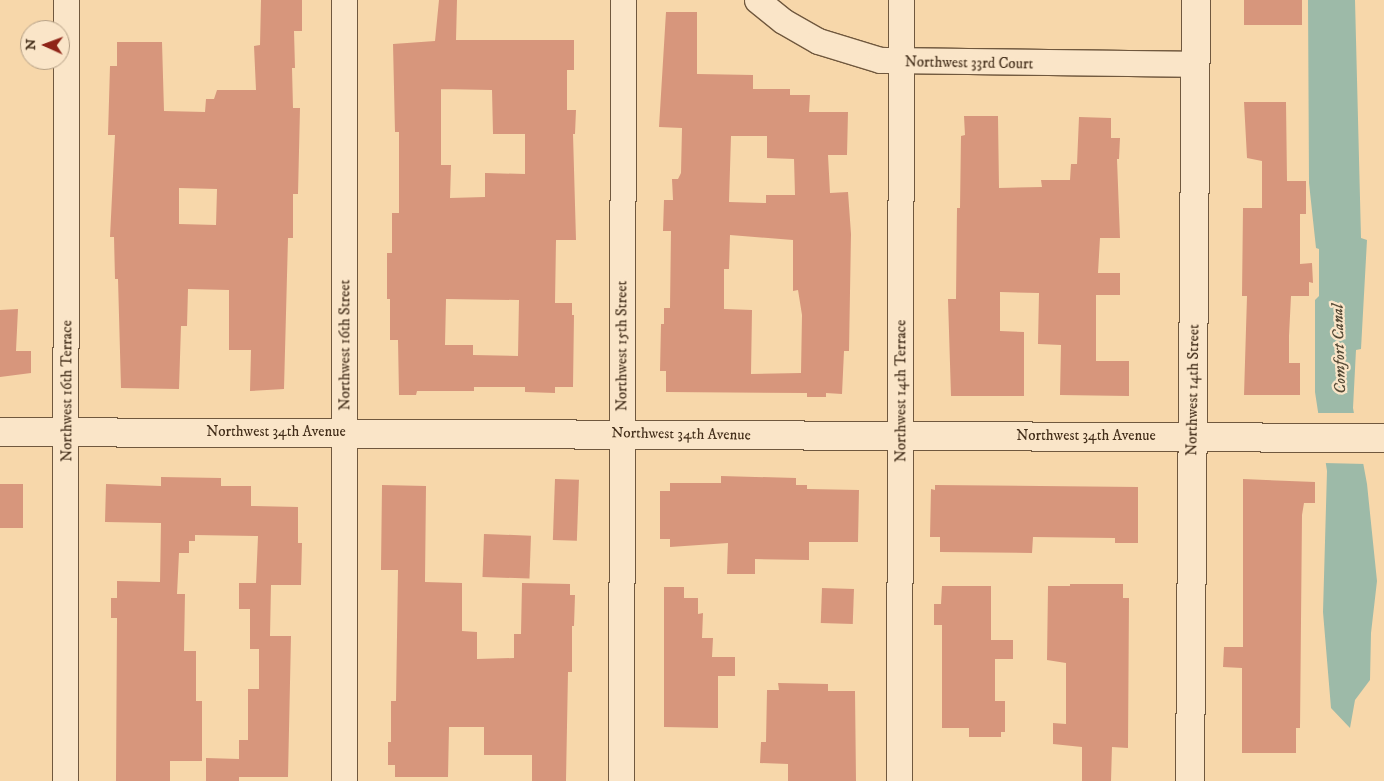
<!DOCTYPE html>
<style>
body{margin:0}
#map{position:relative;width:1384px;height:781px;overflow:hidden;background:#f7d7aa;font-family:"IM FELL DW Pica",serif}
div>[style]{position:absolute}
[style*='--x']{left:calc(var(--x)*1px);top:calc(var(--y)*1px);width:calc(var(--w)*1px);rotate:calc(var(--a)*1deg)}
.water>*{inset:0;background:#9dbaa8}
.pier>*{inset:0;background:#f7d7aa}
.building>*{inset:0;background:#d7967c;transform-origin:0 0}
.roads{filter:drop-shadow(1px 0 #70583e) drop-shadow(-1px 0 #70583e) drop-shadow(0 1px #70583e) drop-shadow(0 -1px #70583e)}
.minor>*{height:25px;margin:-12.5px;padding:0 12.5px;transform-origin:12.5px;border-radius:12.5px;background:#fae5c8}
.tertiary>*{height:28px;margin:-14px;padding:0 14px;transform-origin:14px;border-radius:14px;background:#fae5c8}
span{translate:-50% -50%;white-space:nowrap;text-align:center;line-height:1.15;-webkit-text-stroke:4.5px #fae5c8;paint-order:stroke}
.street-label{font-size:15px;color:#432e1a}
.water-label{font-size:16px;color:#554a36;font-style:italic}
.north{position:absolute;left:20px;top:20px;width:50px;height:50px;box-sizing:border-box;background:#fae5c8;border:1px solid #b19c82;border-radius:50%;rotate:272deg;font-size:14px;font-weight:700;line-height:20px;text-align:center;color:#432e1a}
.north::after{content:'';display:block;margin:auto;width:18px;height:22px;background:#8f2418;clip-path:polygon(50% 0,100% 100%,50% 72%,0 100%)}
</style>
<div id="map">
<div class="water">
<div style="clip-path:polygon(1308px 0,1355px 0,1361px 238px,1367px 240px,1361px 349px,1356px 350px,1353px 408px,1367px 484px,1377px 581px,1371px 633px,1370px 680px,1355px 700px,1350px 728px,1331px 708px,1323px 612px,1327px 471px,1315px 392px,1315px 300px,1319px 296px,1319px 249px,1316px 248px,1309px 183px)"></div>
</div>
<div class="pier">
<div style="clip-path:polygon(1314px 413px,1357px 413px,1366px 464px,1324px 463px)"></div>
</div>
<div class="building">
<div style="clip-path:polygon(evenodd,261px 0,302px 0,302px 31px,294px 31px,295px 68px,292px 68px,293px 108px,300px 108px,298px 194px,293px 194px,293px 238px,288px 238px,284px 389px,250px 391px,251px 350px,229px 350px,229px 290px,188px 289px,187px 326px,181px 326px,179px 389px,121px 388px,118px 279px,115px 279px,114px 237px,110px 237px,115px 135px,108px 135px,110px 66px,117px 66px,117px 42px,162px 42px,164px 111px,205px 112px,206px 99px,214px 99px,217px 90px,256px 90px,254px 46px,260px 45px,261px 0,179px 188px,217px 189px,216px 225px,179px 224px,179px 188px)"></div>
<div style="clip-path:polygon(evenodd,439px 0,457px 0,456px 40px,574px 40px,574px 70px,567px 70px,567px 110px,576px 110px,575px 134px,573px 134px,576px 240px,556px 240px,555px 303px,572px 303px,572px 315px,574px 315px,573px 387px,555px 387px,555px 393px,525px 392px,525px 387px,474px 387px,474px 391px,417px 391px,416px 395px,399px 395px,398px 340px,390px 340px,390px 299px,387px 299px,387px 253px,392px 253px,392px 213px,399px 213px,399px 132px,395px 132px,393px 44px,435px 41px,439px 0,441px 89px,492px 90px,493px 134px,525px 134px,525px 174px,485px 173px,485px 197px,450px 198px,451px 165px,441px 165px,441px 89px,439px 0,446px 299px,519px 300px,518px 356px,473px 355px,473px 345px,445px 345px,446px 299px)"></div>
<div style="left:1244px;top:0;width:58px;height:25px"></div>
<div style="clip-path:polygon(evenodd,666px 12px,697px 12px,697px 74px,753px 75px,753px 89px,790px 89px,790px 95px,810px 95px,809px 112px,848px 112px,847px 155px,828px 155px,830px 193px,848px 192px,851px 234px,849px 351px,844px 351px,842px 394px,826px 393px,826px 397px,807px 397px,807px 393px,666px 392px,666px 371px,660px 371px,661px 324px,664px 324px,664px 308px,670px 308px,671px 231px,663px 231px,664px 200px,673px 200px,672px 179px,678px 179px,681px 173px,682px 128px,659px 127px,666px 12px,731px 136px,767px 136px,767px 158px,794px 159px,795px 195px,766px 195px,766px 203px,729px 202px,731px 136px,666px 12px,730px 235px,793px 240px,793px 291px,798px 290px,802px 315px,801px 373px,751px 374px,752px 310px,724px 309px,724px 269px,729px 269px,730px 235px)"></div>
<div style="clip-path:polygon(1244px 102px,1286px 102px,1287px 181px,1306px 181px,1306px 214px,1300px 214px,1300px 264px,1312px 263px,1313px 283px,1309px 282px,1309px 296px,1291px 296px,1289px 336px,1289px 363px,1300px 363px,1300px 395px,1244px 395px,1247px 296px,1242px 296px,1243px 208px,1262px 208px,1262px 161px,1247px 158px)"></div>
<div style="clip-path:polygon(964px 116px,998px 116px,999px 188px,1042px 187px,1041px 180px,1070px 180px,1071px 164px,1077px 164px,1079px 117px,1111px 118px,1111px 138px,1120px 138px,1119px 159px,1117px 159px,1120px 238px,1100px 238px,1098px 273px,1120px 273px,1120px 295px,1096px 295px,1096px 361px,1129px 361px,1129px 396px,1060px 395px,1061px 345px,1038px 344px,1039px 293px,1000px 292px,1000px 331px,1024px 332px,1024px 396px,951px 396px,948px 299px,956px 299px,957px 208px,960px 208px,961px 136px,965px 135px)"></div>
<div style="clip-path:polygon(18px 309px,16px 351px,31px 351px,31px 373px,0 377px,0 310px)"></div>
<div style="clip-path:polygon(721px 476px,796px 478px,796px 485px,807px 485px,807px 489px,859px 490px,858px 542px,809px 542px,809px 560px,755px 559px,755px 574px,727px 574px,728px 543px,670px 547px,670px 539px,660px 539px,660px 491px,670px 491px,670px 483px,721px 483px)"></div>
<div style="clip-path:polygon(161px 477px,221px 478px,221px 486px,251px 486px,251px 506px,298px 507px,298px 543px,302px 543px,301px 585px,271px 585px,270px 636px,291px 636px,288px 777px,239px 777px,239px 781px,206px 781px,206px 758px,239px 759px,239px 740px,248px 740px,248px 689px,259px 689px,259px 649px,250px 649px,250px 609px,239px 609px,239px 583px,256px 583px,258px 536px,195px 535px,195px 541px,189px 541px,189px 553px,179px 553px,177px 594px,185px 594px,184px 651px,196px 651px,196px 701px,202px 701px,202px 761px,170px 761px,170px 781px,116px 781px,117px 618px,111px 618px,111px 598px,117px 598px,117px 581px,160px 582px,161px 523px,105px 522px,106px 484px,161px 486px)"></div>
<div style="left:555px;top:479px;width:24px;height:61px;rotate:2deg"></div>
<div style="clip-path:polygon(1243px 479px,1315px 482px,1315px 503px,1304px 503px,1302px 515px,1300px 728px,1296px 728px,1296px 753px,1242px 753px,1242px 668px,1223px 667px,1224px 647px,1243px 647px)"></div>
<div style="left:0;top:484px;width:23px;height:44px"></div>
<div style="clip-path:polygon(382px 485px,426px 486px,425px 582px,462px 583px,462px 631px,477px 632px,477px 659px,514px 658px,514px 634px,521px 634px,522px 583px,570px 584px,570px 595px,575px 595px,574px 626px,572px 626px,572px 672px,568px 672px,566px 781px,532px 781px,532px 755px,484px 755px,484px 727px,449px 727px,448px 777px,395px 777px,395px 765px,388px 765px,388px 742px,391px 742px,391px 701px,396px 701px,398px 570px,381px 570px)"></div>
<div style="clip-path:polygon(935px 485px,1138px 487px,1138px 543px,1115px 543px,1115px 538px,1033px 537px,1032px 553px,940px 552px,940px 537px,930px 537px,931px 489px,935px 490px)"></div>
<div style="left:484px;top:534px;width:47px;height:43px;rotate:2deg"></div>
<div style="clip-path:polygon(1070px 584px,1123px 584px,1123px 598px,1129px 598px,1128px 748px,1112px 747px,1111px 781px,1082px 781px,1082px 747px,1053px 744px,1053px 723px,1066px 724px,1066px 663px,1047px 660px,1048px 586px,1070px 586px)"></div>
<div style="clip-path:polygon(942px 586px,991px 586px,991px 640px,1013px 640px,1013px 659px,995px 659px,995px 701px,1005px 701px,1005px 732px,1001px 732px,1001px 737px,969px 737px,969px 728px,942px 728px,942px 625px,934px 625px,934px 604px,941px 604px)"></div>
<div style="clip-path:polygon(664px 587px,684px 587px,684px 598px,698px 598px,698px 614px,703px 613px,702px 638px,713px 638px,712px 657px,735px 657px,735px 676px,718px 676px,718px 728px,664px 727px)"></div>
<div style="left:822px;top:588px;width:32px;height:35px;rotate:2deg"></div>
<div style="clip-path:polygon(778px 683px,828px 684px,828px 691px,855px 691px,856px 781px,788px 781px,788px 764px,760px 763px,761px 742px,766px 742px,767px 690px,779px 690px)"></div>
</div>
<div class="roads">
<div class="minor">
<div style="--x:757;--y:0;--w:33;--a:39"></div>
<div style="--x:783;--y:21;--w:40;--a:29.7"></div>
<div style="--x:818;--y:41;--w:65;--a:17"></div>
<div style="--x:880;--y:60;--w:316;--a:0.7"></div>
<div style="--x:65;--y:781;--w:781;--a:-89.93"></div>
<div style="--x:344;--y:781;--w:781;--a:-90"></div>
<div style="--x:621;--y:781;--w:781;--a:-89.85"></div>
<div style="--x:899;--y:781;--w:781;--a:-89.85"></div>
</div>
<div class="tertiary">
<div style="--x:0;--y:432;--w:1384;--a:0.25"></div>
<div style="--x:1190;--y:781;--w:781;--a:-89.56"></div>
</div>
</div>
<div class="street-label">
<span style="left:969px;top:63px;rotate:1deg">Northwest 33rd Court</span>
<span style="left:345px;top:345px;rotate:-90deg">Northwest 16th Street</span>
<span style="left:622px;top:346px;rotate:-90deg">Northwest 15th Street</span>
<span style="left:1193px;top:390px;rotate:-89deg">Northwest 14th Street</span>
<span style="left:67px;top:391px;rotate:-90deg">Northwest 16th Terrace</span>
<span style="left:901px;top:391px;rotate:-90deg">Northwest 14th Terrace</span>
<span style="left:276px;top:432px">Northwest 34th Avenue</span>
<span style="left:681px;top:434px;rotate:1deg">Northwest 34th Avenue</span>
<span style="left:1086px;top:436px">Northwest 34th Avenue</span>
</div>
<div class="water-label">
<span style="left:1339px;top:349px;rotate:-92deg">Comfort Canal</span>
</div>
<div class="north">N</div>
</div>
